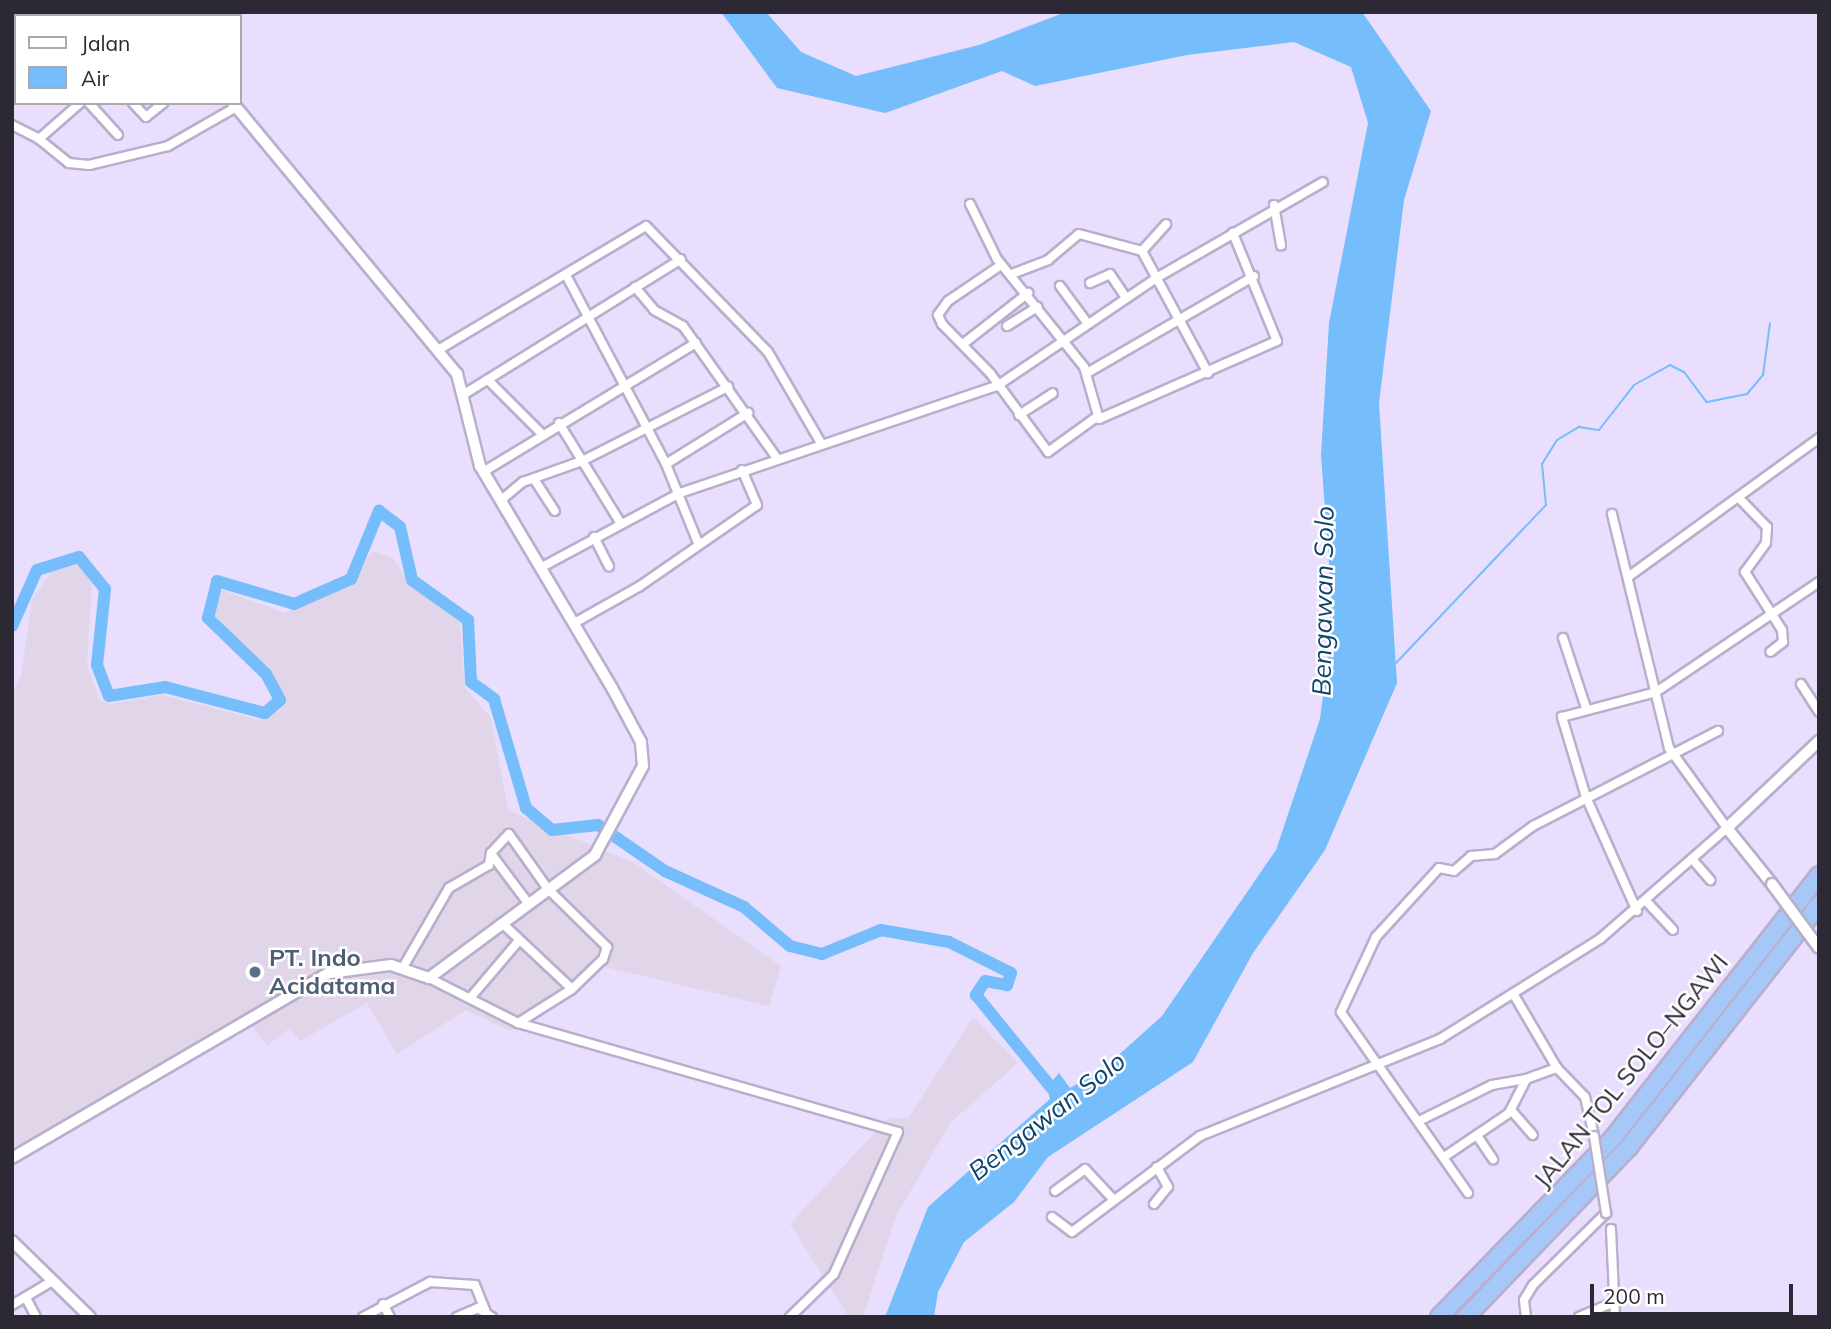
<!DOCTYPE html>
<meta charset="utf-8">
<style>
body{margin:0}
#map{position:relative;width:1831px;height:1329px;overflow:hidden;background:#e9defd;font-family:Mulish,sans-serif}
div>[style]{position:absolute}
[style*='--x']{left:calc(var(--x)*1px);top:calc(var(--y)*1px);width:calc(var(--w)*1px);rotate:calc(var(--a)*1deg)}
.industrial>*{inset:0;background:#e1d5e9}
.water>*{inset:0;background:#75bdfb}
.stream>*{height:2px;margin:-1px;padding:0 1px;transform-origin:1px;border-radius:1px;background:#75bdfb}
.river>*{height:12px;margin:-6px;padding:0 6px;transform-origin:6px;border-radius:6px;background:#75bdfb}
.roads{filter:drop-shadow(2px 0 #b9afcc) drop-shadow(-2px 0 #b9afcc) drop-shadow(0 2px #b9afcc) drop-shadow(0 -2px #b9afcc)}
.minor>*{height:8px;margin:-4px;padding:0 4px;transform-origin:4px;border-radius:4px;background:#fff}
.tertiary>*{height:10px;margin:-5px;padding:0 5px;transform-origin:5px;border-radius:5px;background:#fff}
.motorway>*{height:16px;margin:-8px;padding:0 8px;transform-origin:8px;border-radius:8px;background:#a6c8f9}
.bridges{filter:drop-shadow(2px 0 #b9afcc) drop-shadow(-2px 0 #b9afcc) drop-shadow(0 2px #b9afcc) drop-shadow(0 -2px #b9afcc)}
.minor-bridge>*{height:8px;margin:-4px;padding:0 4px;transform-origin:4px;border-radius:4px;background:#fff}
.tertiary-bridge>*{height:10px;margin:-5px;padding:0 5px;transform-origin:5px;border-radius:5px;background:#fff}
.dots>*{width:19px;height:19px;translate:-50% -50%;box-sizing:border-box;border:4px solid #fff;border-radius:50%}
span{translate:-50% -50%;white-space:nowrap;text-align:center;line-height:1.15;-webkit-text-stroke:5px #fff;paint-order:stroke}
.service-label{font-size:24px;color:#4e5e75;font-weight:700}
.left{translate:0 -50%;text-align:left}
.street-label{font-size:24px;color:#2d2934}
.water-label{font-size:26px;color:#0e446c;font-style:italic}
.frame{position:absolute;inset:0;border:14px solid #2d2934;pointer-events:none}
.legend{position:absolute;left:14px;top:14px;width:228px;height:91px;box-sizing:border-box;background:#fff;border:2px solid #aba9ae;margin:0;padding:9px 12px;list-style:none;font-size:21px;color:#2d2934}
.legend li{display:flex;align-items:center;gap:14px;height:35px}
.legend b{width:35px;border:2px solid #aba9ae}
.scale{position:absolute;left:1590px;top:1284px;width:203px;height:32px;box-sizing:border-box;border:4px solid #2d2934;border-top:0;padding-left:9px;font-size:21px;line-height:24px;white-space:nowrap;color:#2d2934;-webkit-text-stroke:5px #fff;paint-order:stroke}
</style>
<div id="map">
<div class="industrial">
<div style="clip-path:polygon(372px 551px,393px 558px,413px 587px,460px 623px,465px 688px,491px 718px,508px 810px,634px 863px,781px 966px,769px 1006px,592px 964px,510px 1031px,466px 1010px,397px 1054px,367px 1003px,300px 1041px,289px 1029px,267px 1046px,247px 1019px,12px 1150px,12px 694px,21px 676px,32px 599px,53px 570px,79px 565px,92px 581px,87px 664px,99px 699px,111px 704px,162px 695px,259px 720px,287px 698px,213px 613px,219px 589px,285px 613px,353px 582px)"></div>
<div style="clip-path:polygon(973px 1017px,1018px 1063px,951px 1122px,896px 1216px,863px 1317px,849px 1317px,790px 1224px,889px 1117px,908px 1119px)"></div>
</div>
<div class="water">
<div style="clip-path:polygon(721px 12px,766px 12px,801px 52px,856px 76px,979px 45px,1066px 12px,1362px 12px,1431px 111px,1404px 200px,1379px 403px,1397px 683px,1325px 850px,1253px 953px,1193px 1062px,1048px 1157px,1014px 1202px,964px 1242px,938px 1292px,934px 1317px,885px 1317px,928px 1207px,1050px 1099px,1047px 1087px,1059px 1073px,1070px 1088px,1103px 1069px,1162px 1016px,1276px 850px,1320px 719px,1333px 618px,1321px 455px,1329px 323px,1368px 123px,1351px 67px,1294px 42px,1187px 55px,1035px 86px,1002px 71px,885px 113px,777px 88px)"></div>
</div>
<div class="stream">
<div style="--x:1396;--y:663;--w:218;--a:-46.5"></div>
<div style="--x:1546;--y:505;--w:41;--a:-95.6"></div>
<div style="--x:1542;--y:464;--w:28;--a:-58"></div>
<div style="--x:1557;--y:440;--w:26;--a:-31"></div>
<div style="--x:1579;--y:427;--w:20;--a:9"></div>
<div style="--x:1599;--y:430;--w:57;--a:-52.1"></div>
<div style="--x:1634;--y:385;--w:41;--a:-29.1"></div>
<div style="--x:1670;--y:365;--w:16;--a:27"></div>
<div style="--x:1684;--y:372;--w:38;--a:53"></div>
<div style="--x:1707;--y:402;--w:41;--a:-11.3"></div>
<div style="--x:1747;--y:394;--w:25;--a:-50"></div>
<div style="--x:1763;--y:375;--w:52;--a:-82.3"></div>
</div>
<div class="river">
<div style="--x:12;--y:626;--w:61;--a:-65.9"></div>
<div style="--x:37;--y:570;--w:44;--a:-17.2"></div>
<div style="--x:79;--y:557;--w:41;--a:50.9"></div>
<div style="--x:105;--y:589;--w:76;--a:96"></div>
<div style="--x:97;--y:665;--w:33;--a:69"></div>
<div style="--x:109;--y:696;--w:57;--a:-9.1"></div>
<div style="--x:165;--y:687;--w:103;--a:14.6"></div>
<div style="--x:265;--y:713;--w:20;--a:-41"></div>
<div style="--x:280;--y:700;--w:30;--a:-118"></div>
<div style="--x:266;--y:674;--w:81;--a:-136"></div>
<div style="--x:208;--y:618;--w:38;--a:-76"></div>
<div style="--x:217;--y:581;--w:80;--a:16.6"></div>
<div style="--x:294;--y:604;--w:62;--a:-23.7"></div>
<div style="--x:351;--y:579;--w:74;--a:-67.6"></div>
<div style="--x:379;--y:511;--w:26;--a:37"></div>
<div style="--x:400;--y:527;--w:54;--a:77.2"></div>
<div style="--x:412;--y:580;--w:69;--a:35.5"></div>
<div style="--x:468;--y:620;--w:62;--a:87.2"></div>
<div style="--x:471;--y:682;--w:29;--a:36"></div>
<div style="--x:494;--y:699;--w:114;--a:73.6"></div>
<div style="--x:526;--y:808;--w:34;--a:40"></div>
<div style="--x:552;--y:830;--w:46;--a:-6.2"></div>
<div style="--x:598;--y:825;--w:81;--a:34.5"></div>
<div style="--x:665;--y:871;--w:87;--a:24.5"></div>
<div style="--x:744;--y:907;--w:60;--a:40.3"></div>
<div style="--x:790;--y:946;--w:33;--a:14"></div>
<div style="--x:822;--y:954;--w:64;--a:-22.1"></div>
<div style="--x:881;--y:930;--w:69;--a:10"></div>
<div style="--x:949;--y:942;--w:69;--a:26.6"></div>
<div style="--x:1011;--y:973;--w:13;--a:108"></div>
<div style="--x:1007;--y:985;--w:22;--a:-170"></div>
<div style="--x:985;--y:981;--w:17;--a:123"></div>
<div style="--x:976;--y:995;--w:130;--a:50.9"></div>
</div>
<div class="roads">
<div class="minor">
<div style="--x:49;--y:12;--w:4;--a:76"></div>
<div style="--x:100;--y:12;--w:4;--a:63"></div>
<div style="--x:83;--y:16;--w:6;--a:-39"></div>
<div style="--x:12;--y:84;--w:6;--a:-45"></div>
<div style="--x:89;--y:103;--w:43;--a:47.8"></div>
<div style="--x:133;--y:103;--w:19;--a:47"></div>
<div style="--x:146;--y:117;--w:22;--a:-39"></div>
<div style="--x:12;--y:125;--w:30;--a:27"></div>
<div style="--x:39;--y:139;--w:55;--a:-41.3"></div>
<div style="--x:39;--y:139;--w:38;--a:39"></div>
<div style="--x:69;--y:163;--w:20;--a:6"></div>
<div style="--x:89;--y:165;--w:81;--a:-13.5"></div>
<div style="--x:168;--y:146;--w:78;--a:-29.8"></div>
<div style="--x:970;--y:204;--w:61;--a:63.9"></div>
<div style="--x:997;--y:259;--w:139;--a:51.1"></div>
<div style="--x:1084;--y:367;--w:54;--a:73.9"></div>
<div style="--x:1099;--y:419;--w:194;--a:-23.7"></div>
<div style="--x:1277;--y:341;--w:117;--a:-112.2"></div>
<div style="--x:1274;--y:205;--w:41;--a:80.1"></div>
<div style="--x:1142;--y:251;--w:36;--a:-48"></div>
<div style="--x:1001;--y:265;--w:64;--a:145.8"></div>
<div style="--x:948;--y:301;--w:17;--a:126"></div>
<div style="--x:938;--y:315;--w:10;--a:66"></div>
<div style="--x:942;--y:324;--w:69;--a:45.6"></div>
<div style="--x:990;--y:373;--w:98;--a:53.7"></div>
<div style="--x:1048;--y:452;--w:62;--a:-35.8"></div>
<div style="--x:1012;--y:274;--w:39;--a:-21"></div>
<div style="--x:1048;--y:260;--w:40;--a:-40"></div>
<div style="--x:1079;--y:234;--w:65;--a:15.1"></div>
<div style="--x:1142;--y:251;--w:139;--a:61.6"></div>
<div style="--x:566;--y:275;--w:214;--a:62.1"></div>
<div style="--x:666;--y:464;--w:85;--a:67.9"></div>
<div style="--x:1090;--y:283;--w:22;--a:-24"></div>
<div style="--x:1110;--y:274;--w:29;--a:56"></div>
<div style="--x:1060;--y:286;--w:47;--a:53.6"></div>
<div style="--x:635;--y:287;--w:30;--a:50"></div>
<div style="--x:654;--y:310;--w:33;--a:29"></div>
<div style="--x:683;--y:326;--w:161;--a:54.6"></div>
<div style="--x:1007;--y:326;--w:36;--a:-32"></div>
<div style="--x:963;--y:344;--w:83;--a:-38.1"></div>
<div style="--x:438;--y:350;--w:242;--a:-30.8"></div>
<div style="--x:646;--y:226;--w:175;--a:45.9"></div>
<div style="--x:768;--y:352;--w:105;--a:59.8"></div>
<div style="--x:1087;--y:373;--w:193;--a:-30.1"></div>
<div style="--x:488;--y:380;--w:76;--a:45"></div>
<div style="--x:466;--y:393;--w:253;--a:-31.9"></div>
<div style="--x:1019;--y:415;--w:40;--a:-32.9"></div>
<div style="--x:559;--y:423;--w:116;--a:58.4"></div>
<div style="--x:666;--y:464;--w:97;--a:-31.9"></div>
<div style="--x:483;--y:472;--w:249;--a:-31.2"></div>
<div style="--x:534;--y:479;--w:38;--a:57"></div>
<div style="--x:1739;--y:498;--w:40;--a:46"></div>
<div style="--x:1767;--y:527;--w:16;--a:94"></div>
<div style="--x:1766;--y:543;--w:36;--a:126"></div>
<div style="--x:1745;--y:572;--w:69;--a:57.5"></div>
<div style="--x:1782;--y:630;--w:12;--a:85"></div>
<div style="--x:1783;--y:642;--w:16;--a:142"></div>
<div style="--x:500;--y:501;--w:30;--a:-40"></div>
<div style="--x:523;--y:482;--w:63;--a:-19.6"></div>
<div style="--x:582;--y:461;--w:164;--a:-26.9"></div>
<div style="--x:594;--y:537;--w:33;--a:63"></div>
<div style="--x:542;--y:567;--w:157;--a:-28.2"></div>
<div style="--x:680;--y:493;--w:335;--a:-18.7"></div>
<div style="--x:997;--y:386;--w:194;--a:-34.1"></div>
<div style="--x:1158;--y:277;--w:190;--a:-29.9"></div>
<div style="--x:1628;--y:577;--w:236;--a:-36"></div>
<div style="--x:576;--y:622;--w:73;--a:-29.4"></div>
<div style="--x:640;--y:586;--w:142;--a:-34.7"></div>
<div style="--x:757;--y:505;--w:38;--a:-113"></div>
<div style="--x:1563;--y:638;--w:74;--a:71.8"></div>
<div style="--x:1801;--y:684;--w:33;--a:57"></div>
<div style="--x:492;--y:855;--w:60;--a:53.1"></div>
<div style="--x:1692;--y:859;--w:28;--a:49"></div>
<div style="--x:1647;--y:902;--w:38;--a:47"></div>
<div style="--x:1637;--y:911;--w:125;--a:-114.1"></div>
<div style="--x:1586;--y:797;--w:84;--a:-106.7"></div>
<div style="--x:1562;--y:717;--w:97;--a:-14.9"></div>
<div style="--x:1656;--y:692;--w:197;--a:-34"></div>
<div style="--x:502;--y:923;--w:96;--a:43.3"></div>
<div style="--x:402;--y:969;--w:94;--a:-59.9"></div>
<div style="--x:449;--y:888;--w:46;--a:-29.9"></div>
<div style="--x:489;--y:865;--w:12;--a:-81"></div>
<div style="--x:491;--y:853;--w:26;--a:-47"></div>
<div style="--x:509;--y:834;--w:67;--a:54.7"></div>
<div style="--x:548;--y:889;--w:83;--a:44.5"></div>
<div style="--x:607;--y:947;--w:13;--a:108"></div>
<div style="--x:603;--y:959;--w:43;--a:135.9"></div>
<div style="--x:572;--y:989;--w:64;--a:147.8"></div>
<div style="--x:429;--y:978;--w:100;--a:26.8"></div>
<div style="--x:518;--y:1023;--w:395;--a:16"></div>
<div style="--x:898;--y:1132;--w:156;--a:114.3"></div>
<div style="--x:834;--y:1274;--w:62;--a:135.7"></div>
<div style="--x:1514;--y:995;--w:85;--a:59.5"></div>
<div style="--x:1557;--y:1068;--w:40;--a:46"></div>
<div style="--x:1585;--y:1097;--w:40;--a:77"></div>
<div style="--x:471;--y:997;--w:71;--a:-49.6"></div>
<div style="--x:1511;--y:1110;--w:33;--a:49"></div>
<div style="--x:1419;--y:1121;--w:81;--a:-26.3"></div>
<div style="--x:1492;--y:1085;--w:35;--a:-10"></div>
<div style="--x:1478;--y:1137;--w:27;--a:56"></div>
<div style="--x:1447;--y:1155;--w:75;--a:-34.1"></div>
<div style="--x:1509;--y:1113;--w:38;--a:-63"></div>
<div style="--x:1526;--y:1079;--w:33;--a:-20"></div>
<div style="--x:1055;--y:1191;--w:37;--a:-36"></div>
<div style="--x:1085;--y:1169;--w:42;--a:46.9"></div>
<div style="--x:1468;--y:1193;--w:221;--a:-125.1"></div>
<div style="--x:1341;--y:1012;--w:83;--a:-65"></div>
<div style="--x:1376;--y:937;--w:93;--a:-47.6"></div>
<div style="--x:1439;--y:868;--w:15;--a:11"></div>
<div style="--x:1454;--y:871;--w:23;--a:-41"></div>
<div style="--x:1471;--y:856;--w:24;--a:-5"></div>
<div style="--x:1495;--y:854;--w:47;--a:-36.4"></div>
<div style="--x:1533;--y:826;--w:208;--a:-27.2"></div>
<div style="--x:1154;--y:1204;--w:22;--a:-51"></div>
<div style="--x:1168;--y:1187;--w:23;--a:-119"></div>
<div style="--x:1052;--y:1217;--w:25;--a:37"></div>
<div style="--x:1072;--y:1232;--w:160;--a:-36.9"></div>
<div style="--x:1200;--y:1136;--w:259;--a:-22"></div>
<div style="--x:1440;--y:1039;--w:189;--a:-32"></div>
<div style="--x:1600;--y:939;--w:169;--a:-41.2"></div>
<div style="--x:1727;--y:828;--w:99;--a:-125.9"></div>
<div style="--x:1669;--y:748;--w:241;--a:-103.7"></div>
<div style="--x:1611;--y:1229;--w:88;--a:87.4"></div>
<div style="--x:26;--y:1298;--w:21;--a:62"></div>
<div style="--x:383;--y:1304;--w:15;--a:62"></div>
<div style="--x:12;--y:1305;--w:43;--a:-30.7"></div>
<div style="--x:363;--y:1317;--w:76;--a:-27.6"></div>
<div style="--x:430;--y:1282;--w:45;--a:3.8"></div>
<div style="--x:475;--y:1285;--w:27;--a:68"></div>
<div style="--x:457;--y:1317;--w:23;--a:-23"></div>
<div style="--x:478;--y:1308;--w:17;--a:33"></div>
<div style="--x:1526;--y:1317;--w:17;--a:-97"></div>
<div style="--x:1524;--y:1300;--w:17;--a:-59"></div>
<div style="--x:1533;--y:1285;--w:103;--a:-44.6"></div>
<div style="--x:1579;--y:1317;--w:38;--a:-23"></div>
</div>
<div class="tertiary">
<div style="--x:155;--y:12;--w:4;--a:63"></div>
<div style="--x:1772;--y:884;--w:72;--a:-128.8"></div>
<div style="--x:1727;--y:828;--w:127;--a:-43.4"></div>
<div style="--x:12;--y:1158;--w:367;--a:-30.3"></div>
<div style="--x:329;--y:973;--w:63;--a:-7.4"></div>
<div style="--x:391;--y:965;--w:40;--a:18.9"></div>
<div style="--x:429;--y:978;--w:207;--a:-36.5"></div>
<div style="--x:595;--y:855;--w:101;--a:-61.7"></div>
<div style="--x:643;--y:766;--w:24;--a:-95"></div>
<div style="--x:641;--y:742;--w:61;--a:-118.2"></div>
<div style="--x:612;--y:688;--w:258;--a:-120.7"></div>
<div style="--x:480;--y:466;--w:95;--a:-104"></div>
<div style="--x:457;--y:374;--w:352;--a:-129.6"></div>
<div style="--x:12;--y:1241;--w:109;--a:44.3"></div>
</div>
<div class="motorway">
<div style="--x:1439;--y:1317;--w:250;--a:-45.8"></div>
<div style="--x:1613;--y:1138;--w:334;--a:-51.9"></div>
<div style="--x:1466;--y:1317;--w:236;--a:-46.2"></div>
<div style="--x:1629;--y:1147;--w:308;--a:-51.9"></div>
</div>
</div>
<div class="bridges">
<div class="minor-bridge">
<div style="--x:1594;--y:1136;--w:78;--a:81.1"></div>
</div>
<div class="tertiary-bridge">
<div style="--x:1772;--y:884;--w:79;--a:53.7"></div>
</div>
</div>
<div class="dots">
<div style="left:255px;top:972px;background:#5c6f8a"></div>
</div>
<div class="service-label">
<span class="left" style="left:269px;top:972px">PT. Indo<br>Acidatama</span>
</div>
<div class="street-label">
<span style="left:1631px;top:1071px;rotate:-51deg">JALAN TOL SOLO–NGAWI</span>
</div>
<div class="water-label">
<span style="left:1323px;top:601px;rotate:-89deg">Bengawan Solo</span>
<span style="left:1047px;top:1116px;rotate:-38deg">Bengawan Solo</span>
</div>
<div class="frame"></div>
<ul class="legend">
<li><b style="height:9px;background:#fff"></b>Jalan</li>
<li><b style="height:19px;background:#75bdfb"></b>Air</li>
</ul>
<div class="scale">200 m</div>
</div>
